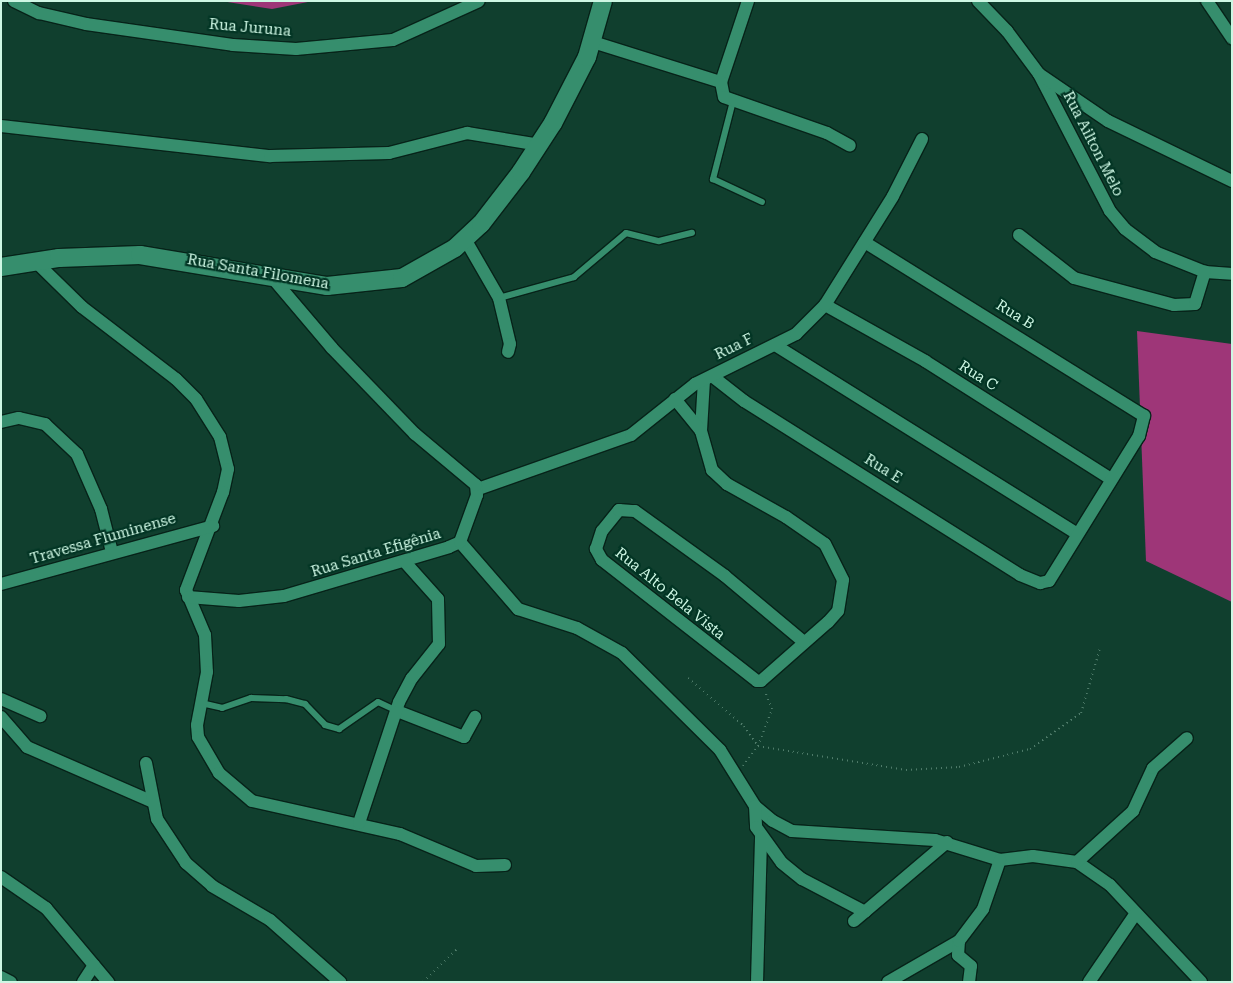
<!DOCTYPE html>
<meta charset="utf-8">
<style>
body{margin:0}
#map{position:relative;width:1233px;height:983px;overflow:hidden;background:#103f2e;font-family:"Roboto Serif",serif}
div>[style]{position:absolute}
[style*='--x']{left:calc(var(--x)*1px);top:calc(var(--y)*1px);width:calc(var(--w)*1px);rotate:calc(var(--a)*1deg)}
.forest>*{inset:0;background:#9e3678}
.path>*{height:2px;margin-top:-1px;transform-origin:0;background:repeating-linear-gradient(90deg,#4f7c6a 0 1px,transparent 0 5px)}
.roads{filter:drop-shadow(1px 0 #072319) drop-shadow(-1px 0 #072319) drop-shadow(0 1px #072319) drop-shadow(0 -1px #072319)}
.service>*{height:6px;margin:-3px;padding:0 3px;transform-origin:3px;border-radius:3px;background:#368e6d}
.minor>*{height:12px;margin:-6px;padding:0 6px;transform-origin:6px;border-radius:6px;background:#368e6d}
.secondary>*{height:18px;margin:-9px;padding:0 9px;transform-origin:9px;border-radius:9px;background:#368e6d}
span{translate:-50% -50%;white-space:nowrap;text-align:center;line-height:1.15;-webkit-text-stroke:4.5px #023524;paint-order:stroke}
.street-label{font-size:15px;color:#cef7e4}
.frame{position:absolute;inset:0;border:2px solid #cef7e4;pointer-events:none}
</style>
<div id="map">
<div class="forest">
<div style="clip-path:polygon(221px 1px,313px 1px,272px 9px)"></div>
<div style="clip-path:polygon(1137px 331px,1232px 344px,1232px 602px,1146px 561px)"></div>
</div>
<div class="path">
<div style="--x:688;--y:678;--w:74;--a:40.6"></div>
<div style="--x:744;--y:726;--w:24;--a:55"></div>
<div style="--x:758;--y:746;--w:150;--a:9.2"></div>
<div style="--x:906;--y:770;--w:53;--a:-3.2"></div>
<div style="--x:959;--y:767;--w:73;--a:-14.2"></div>
<div style="--x:1030;--y:749;--w:62;--a:-35.2"></div>
<div style="--x:1081;--y:713;--w:68;--a:-73.7"></div>
<div style="--x:743;--y:766;--w:25;--a:-53"></div>
<div style="--x:758;--y:746;--w:40;--a:-69"></div>
<div style="--x:772;--y:709;--w:18;--a:-112"></div>
<div style="--x:423;--y:982;--w:47;--a:-44.1"></div>
</div>
<div class="roads">
<div class="service">
<div style="--x:733;--y:101;--w:81;--a:104.4"></div>
<div style="--x:713;--y:179;--w:54;--a:25.1"></div>
<div style="--x:499;--y:298;--w:78;--a:-15.6"></div>
<div style="--x:574;--y:277;--w:68;--a:-40.2"></div>
<div style="--x:626;--y:233;--w:34;--a:14"></div>
<div style="--x:659;--y:241;--w:34;--a:-14"></div>
<div style="--x:201;--y:703;--w:22;--a:13"></div>
<div style="--x:222;--y:708;--w:31;--a:-19"></div>
<div style="--x:251;--y:698;--w:35;--a:2"></div>
<div style="--x:286;--y:699;--w:20;--a:15"></div>
<div style="--x:305;--y:704;--w:29;--a:46"></div>
<div style="--x:325;--y:725;--w:15;--a:16"></div>
<div style="--x:339;--y:729;--w:47;--a:-34.7"></div>
<div style="--x:378;--y:702;--w:21;--a:25"></div>
</div>
<div class="minor">
<div style="--x:14;--y:1;--w:28;--a:26"></div>
<div style="--x:39;--y:13;--w:48;--a:13.2"></div>
<div style="--x:86;--y:24;--w:148;--a:8.1"></div>
<div style="--x:233;--y:45;--w:63;--a:3.6"></div>
<div style="--x:296;--y:49;--w:97;--a:-5.3"></div>
<div style="--x:393;--y:40;--w:94;--a:-24.4"></div>
<div style="--x:748;--y:1;--w:85;--a:108.4"></div>
<div style="--x:721;--y:82;--w:15;--a:79"></div>
<div style="--x:724;--y:97;--w:109;--a:19.3"></div>
<div style="--x:827;--y:133;--w:26;--a:29"></div>
<div style="--x:978;--y:1;--w:42;--a:46"></div>
<div style="--x:1007;--y:31;--w:54;--a:53.3"></div>
<div style="--x:1039;--y:74;--w:154;--a:62.6"></div>
<div style="--x:1110;--y:211;--w:23;--a:50"></div>
<div style="--x:1125;--y:229;--w:38;--a:37"></div>
<div style="--x:1155;--y:252;--w:54;--a:21.8"></div>
<div style="--x:1205;--y:272;--w:27;--a:4"></div>
<div style="--x:1207;--y:1;--w:45;--a:56"></div>
<div style="--x:593;--y:42;--w:134;--a:17.4"></div>
<div style="--x:1039;--y:74;--w:83;--a:34.3"></div>
<div style="--x:1108;--y:121;--w:138;--a:25.8"></div>
<div style="--x:1;--y:126;--w:271;--a:6.4"></div>
<div style="--x:270;--y:156;--w:119;--a:-1.4"></div>
<div style="--x:389;--y:153;--w:81;--a:-14.4"></div>
<div style="--x:467;--y:133;--w:74;--a:9.3"></div>
<div style="--x:1019;--y:235;--w:70;--a:38"></div>
<div style="--x:1074;--y:278;--w:104;--a:15.1"></div>
<div style="--x:1174;--y:305;--w:21;--a:-3"></div>
<div style="--x:1195;--y:304;--w:34;--a:-73"></div>
<div style="--x:465;--y:239;--w:68;--a:60"></div>
<div style="--x:499;--y:298;--w:47;--a:76.6"></div>
<div style="--x:510;--y:344;--w:8;--a:104"></div>
<div style="--x:34;--y:260;--w:67;--a:44.4"></div>
<div style="--x:82;--y:307;--w:118;--a:37.5"></div>
<div style="--x:176;--y:379;--w:28;--a:45"></div>
<div style="--x:196;--y:399;--w:45;--a:57.7"></div>
<div style="--x:220;--y:437;--w:33;--a:76"></div>
<div style="--x:228;--y:469;--w:24;--a:102"></div>
<div style="--x:223;--y:492;--w:105;--a:110.7"></div>
<div style="--x:186;--y:590;--w:49;--a:67.1"></div>
<div style="--x:205;--y:635;--w:37;--a:87"></div>
<div style="--x:207;--y:672;--w:54;--a:100.7"></div>
<div style="--x:197;--y:725;--w:12;--a:85"></div>
<div style="--x:198;--y:737;--w:42;--a:59.7"></div>
<div style="--x:219;--y:773;--w:43;--a:40.3"></div>
<div style="--x:252;--y:801;--w:152;--a:12.6"></div>
<div style="--x:400;--y:834;--w:82;--a:22.8"></div>
<div style="--x:476;--y:866;--w:29;--a:-2"></div>
<div style="--x:825;--y:305;--w:115;--a:29.2"></div>
<div style="--x:925;--y:361;--w:220;--a:32.4"></div>
<div style="--x:775;--y:345;--w:356;--a:32"></div>
<div style="--x:712;--y:376;--w:41;--a:38"></div>
<div style="--x:744;--y:401;--w:326;--a:32.2"></div>
<div style="--x:1020;--y:575;--w:22;--a:22"></div>
<div style="--x:1040;--y:583;--w:9;--a:-13"></div>
<div style="--x:1049;--y:581;--w:171;--a:-58.2"></div>
<div style="--x:1139;--y:436;--w:21;--a:-76"></div>
<div style="--x:1144;--y:416;--w:329;--a:-148.1"></div>
<div style="--x:704;--y:380;--w:51;--a:93.4"></div>
<div style="--x:701;--y:431;--w:41;--a:74.2"></div>
<div style="--x:712;--y:470;--w:21;--a:43"></div>
<div style="--x:727;--y:484;--w:68;--a:29.2"></div>
<div style="--x:786;--y:517;--w:47;--a:34.7"></div>
<div style="--x:825;--y:544;--w:40;--a:63.4"></div>
<div style="--x:843;--y:580;--w:31;--a:99"></div>
<div style="--x:838;--y:611;--w:15;--a:132"></div>
<div style="--x:828;--y:622;--w:89;--a:138.6"></div>
<div style="--x:761;--y:681;--w:4;--a:180"></div>
<div style="--x:757;--y:681;--w:197;--a:-142"></div>
<div style="--x:602;--y:560;--w:13;--a:-119"></div>
<div style="--x:596;--y:549;--w:19;--a:-72"></div>
<div style="--x:602;--y:531;--w:27;--a:-51"></div>
<div style="--x:619;--y:510;--w:16;--a:4"></div>
<div style="--x:635;--y:511;--w:111;--a:35.8"></div>
<div style="--x:725;--y:576;--w:103;--a:39.9"></div>
<div style="--x:675;--y:399;--w:41;--a:50.9"></div>
<div style="--x:1;--y:422;--w:18;--a:-13"></div>
<div style="--x:19;--y:418;--w:27;--a:13"></div>
<div style="--x:45;--y:424;--w:44;--a:43.2"></div>
<div style="--x:77;--y:454;--w:60;--a:66.4"></div>
<div style="--x:101;--y:509;--w:44;--a:75.7"></div>
<div style="--x:478;--y:489;--w:162;--a:-19.4"></div>
<div style="--x:631;--y:435;--w:82;--a:-38.6"></div>
<div style="--x:695;--y:384;--w:113;--a:-26.3"></div>
<div style="--x:796;--y:334;--w:41;--a:-45"></div>
<div style="--x:825;--y:305;--w:128;--a:-58"></div>
<div style="--x:893;--y:196;--w:64;--a:-63"></div>
<div style="--x:460;--y:542;--w:89;--a:49.1"></div>
<div style="--x:518;--y:609;--w:62;--a:17.9"></div>
<div style="--x:577;--y:628;--w:51;--a:29.1"></div>
<div style="--x:622;--y:653;--w:138;--a:44.7"></div>
<div style="--x:720;--y:750;--w:66;--a:58"></div>
<div style="--x:755;--y:806;--w:23;--a:40"></div>
<div style="--x:773;--y:821;--w:21;--a:28"></div>
<div style="--x:792;--y:831;--w:143;--a:3.6"></div>
<div style="--x:935;--y:840;--w:68;--a:17.1"></div>
<div style="--x:1000;--y:860;--w:33;--a:-7"></div>
<div style="--x:1033;--y:856;--w:44;--a:7.8"></div>
<div style="--x:1077;--y:862;--w:40;--a:34.9"></div>
<div style="--x:1110;--y:885;--w:133;--a:46.8"></div>
<div style="--x:1;--y:584;--w:220;--a:-15.3"></div>
<div style="--x:188;--y:597;--w:51;--a:4.5"></div>
<div style="--x:239;--y:601;--w:45;--a:-6.3"></div>
<div style="--x:284;--y:596;--w:172;--a:-16.5"></div>
<div style="--x:449;--y:547;--w:12;--a:-24"></div>
<div style="--x:460;--y:542;--w:50;--a:-70.1"></div>
<div style="--x:477;--y:495;--w:10;--a:-96"></div>
<div style="--x:476;--y:485;--w:80;--a:-140.1"></div>
<div style="--x:415;--y:434;--w:120;--a:-134"></div>
<div style="--x:332;--y:348;--w:94;--a:-130.3"></div>
<div style="--x:1;--y:699;--w:43;--a:23.6"></div>
<div style="--x:397;--y:711;--w:72;--a:21.2"></div>
<div style="--x:464;--y:737;--w:23;--a:-61"></div>
<div style="--x:1;--y:717;--w:40;--a:49"></div>
<div style="--x:27;--y:747;--w:137;--a:23.6"></div>
<div style="--x:146;--y:763;--w:57;--a:78.9"></div>
<div style="--x:157;--y:819;--w:53;--a:56.6"></div>
<div style="--x:186;--y:863;--w:35;--a:41"></div>
<div style="--x:212;--y:886;--w:67;--a:30.4"></div>
<div style="--x:270;--y:920;--w:94;--a:41.5"></div>
<div style="--x:755;--y:806;--w:21;--a:87"></div>
<div style="--x:756;--y:827;--w:44;--a:54.2"></div>
<div style="--x:782;--y:863;--w:26;--a:39"></div>
<div style="--x:802;--y:879;--w:71;--a:27.6"></div>
<div style="--x:359;--y:823;--w:127;--a:-71.7"></div>
<div style="--x:399;--y:702;--w:27;--a:-62"></div>
<div style="--x:412;--y:678;--w:43;--a:-51.5"></div>
<div style="--x:439;--y:644;--w:45;--a:-91.3"></div>
<div style="--x:438;--y:599;--w:51;--a:-131.8"></div>
<div style="--x:1077;--y:862;--w:76;--a:-42.3"></div>
<div style="--x:1133;--y:811;--w:47;--a:-65.1"></div>
<div style="--x:1153;--y:768;--w:45;--a:-41.4"></div>
<div style="--x:1;--y:877;--w:55;--a:34.6"></div>
<div style="--x:46;--y:908;--w:97;--a:50"></div>
<div style="--x:854;--y:921;--w:122;--a:-40.3"></div>
<div style="--x:1;--y:977;--w:11;--a:27"></div>
<div style="--x:83;--y:982;--w:20;--a:-57"></div>
<div style="--x:757;--y:982;--w:146;--a:-88.4"></div>
<div style="--x:888;--y:982;--w:82;--a:-30"></div>
<div style="--x:969;--y:982;--w:16;--a:-83"></div>
<div style="--x:971;--y:966;--w:17;--a:-140"></div>
<div style="--x:958;--y:955;--w:14;--a:-86"></div>
<div style="--x:959;--y:941;--w:40;--a:-53"></div>
<div style="--x:983;--y:909;--w:52;--a:-70.9"></div>
<div style="--x:1089;--y:982;--w:83;--a:-55.7"></div>
</div>
<div class="secondary">
<div style="--x:1;--y:267;--w:59;--a:-8.8"></div>
<div style="--x:59;--y:258;--w:81;--a:-2.1"></div>
<div style="--x:140;--y:255;--w:190;--a:9.4"></div>
<div style="--x:327;--y:286;--w:75;--a:-6.1"></div>
<div style="--x:402;--y:278;--w:61;--a:-29.5"></div>
<div style="--x:455;--y:248;--w:35;--a:-43"></div>
<div style="--x:481;--y:224;--w:66;--a:-52.4"></div>
<div style="--x:521;--y:172;--w:59;--a:-56.9"></div>
<div style="--x:553;--y:123;--w:74;--a:-62.7"></div>
<div style="--x:587;--y:57;--w:58;--a:-74.1"></div>
</div>
</div>
<div class="street-label">
<span style="left:250px;top:28px;rotate:5deg">Rua Juruna</span>
<span style="left:1093px;top:144px;rotate:63deg">Rua Ailton Melo</span>
<span style="left:258px;top:272px;rotate:10deg">Rua Santa Filomena</span>
<span style="left:1015px;top:315px;rotate:32deg">Rua B</span>
<span style="left:734px;top:347px;rotate:-26deg">Rua F</span>
<span style="left:978px;top:376px;rotate:32deg">Rua C</span>
<span style="left:883px;top:469px;rotate:32deg">Rua E</span>
<span style="left:103px;top:539px;rotate:-16deg">Travessa Fluminense</span>
<span style="left:376px;top:553px;rotate:-17deg">Rua Santa Efigênia</span>
<span style="left:670px;top:594px;rotate:39deg">Rua Alto Bela Vista</span>
</div>
<div class="frame"></div>
</div>
